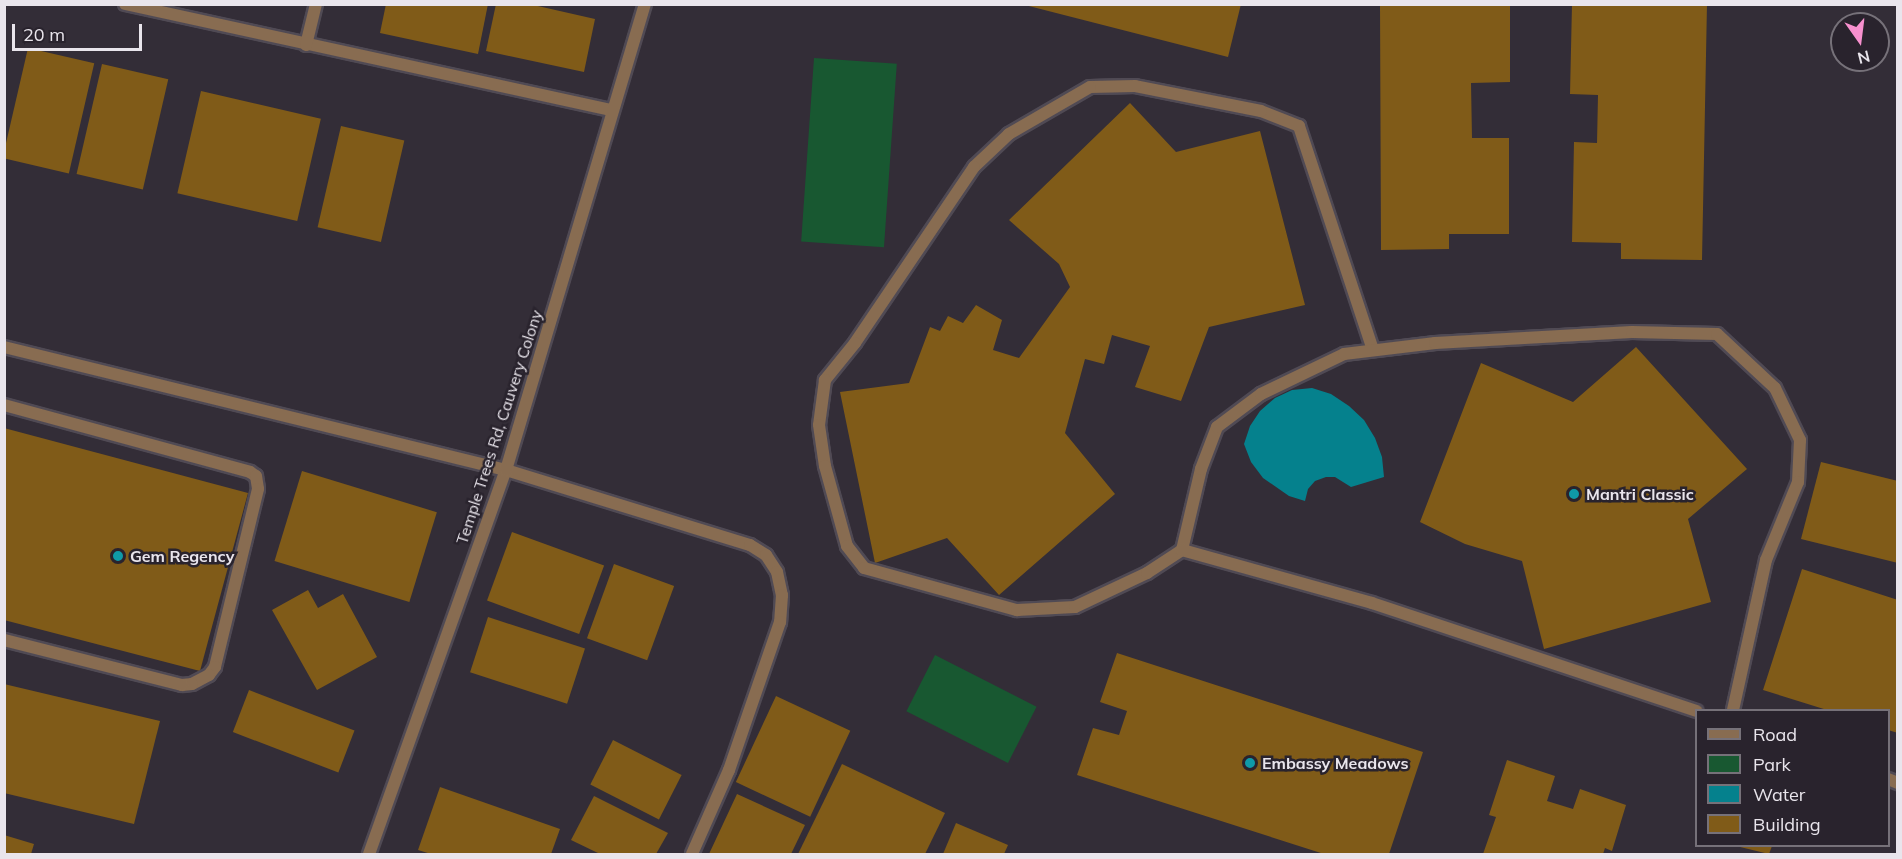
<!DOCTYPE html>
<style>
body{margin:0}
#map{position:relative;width:1902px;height:859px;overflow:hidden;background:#332d37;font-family:Mulish,sans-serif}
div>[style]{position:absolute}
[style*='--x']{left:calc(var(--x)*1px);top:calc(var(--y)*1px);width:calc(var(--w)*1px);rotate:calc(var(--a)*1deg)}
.green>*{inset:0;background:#185831;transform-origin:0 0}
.water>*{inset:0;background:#05818d}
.building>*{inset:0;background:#805b18;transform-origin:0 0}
.roads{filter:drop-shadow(2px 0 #504a54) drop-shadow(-2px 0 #504a54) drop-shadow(0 2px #504a54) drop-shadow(0 -2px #504a54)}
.street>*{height:12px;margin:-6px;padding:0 6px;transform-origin:6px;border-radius:6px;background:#886c51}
.dots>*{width:16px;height:16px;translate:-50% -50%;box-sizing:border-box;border:3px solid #29232d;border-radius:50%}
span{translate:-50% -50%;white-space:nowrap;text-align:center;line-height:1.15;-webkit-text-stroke:5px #29232d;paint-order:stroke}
.street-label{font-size:16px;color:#e9e5ec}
.poi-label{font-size:16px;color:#e9e5ec;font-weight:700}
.left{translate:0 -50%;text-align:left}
.frame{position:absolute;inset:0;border:6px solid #e9e5ec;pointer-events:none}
.legend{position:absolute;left:1695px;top:709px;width:195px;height:138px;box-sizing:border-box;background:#29232d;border:2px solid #767179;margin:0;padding:8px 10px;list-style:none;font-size:18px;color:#e9e5ec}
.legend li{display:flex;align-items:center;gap:12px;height:30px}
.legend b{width:30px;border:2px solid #767179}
.north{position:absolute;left:1830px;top:12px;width:60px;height:60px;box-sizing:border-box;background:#29232d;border:2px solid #767179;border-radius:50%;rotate:166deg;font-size:16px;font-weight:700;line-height:24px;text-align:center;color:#e9e5ec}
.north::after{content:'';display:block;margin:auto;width:21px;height:27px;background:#f790ce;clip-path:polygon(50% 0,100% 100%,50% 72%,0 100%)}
.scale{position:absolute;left:12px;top:24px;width:130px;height:27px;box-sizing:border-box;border:3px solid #e9e5ec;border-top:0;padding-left:8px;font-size:18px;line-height:21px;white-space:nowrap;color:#e9e5ec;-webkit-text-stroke:4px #29232d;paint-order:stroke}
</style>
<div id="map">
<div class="green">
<div style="left:814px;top:58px;width:83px;height:184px;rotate:4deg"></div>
<div style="left:935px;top:655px;width:114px;height:63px;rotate:27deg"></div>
</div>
<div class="water">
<div style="clip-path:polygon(1312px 388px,1331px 394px,1349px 406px,1364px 420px,1375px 438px,1382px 457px,1384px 477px,1351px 487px,1335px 477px,1326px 477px,1315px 481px,1308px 489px,1305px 501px,1289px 496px,1263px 478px,1251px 462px,1244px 444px,1250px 426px,1260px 411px,1275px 398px,1292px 390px)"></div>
</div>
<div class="building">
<div style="clip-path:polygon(386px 4px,488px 4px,478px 54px,380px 33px)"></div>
<div style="clip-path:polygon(496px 4px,529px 4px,595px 19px,584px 72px,486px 51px)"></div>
<div style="clip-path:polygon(1021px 4px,1241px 4px,1228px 57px)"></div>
<div style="clip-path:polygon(1380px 4px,1510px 4px,1510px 82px,1471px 83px,1472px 138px,1509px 138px,1509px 234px,1449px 234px,1449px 249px,1381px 250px)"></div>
<div style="clip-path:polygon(1572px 4px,1707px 4px,1702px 260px,1621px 259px,1621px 243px,1572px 242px,1574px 142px,1597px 143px,1598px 95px,1570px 94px)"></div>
<div style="left:28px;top:48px;width:68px;height:113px;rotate:13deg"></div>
<div style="left:102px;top:64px;width:68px;height:113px;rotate:13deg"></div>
<div style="left:201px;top:91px;width:123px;height:105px;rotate:13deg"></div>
<div style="clip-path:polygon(1130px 103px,1176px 152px,1260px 131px,1305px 305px,1209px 327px,1181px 401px,1135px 387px,1150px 346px,1112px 335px,1104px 364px,1085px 359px,1065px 433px,1115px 494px,999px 595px,947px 538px,875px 563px,840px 392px,909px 383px,930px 327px,940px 331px,948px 316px,963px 323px,976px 305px,1002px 320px,993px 350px,1019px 358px,1070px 287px,1059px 264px,1009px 220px)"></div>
<div style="left:341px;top:126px;width:65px;height:104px;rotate:13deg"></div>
<div style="clip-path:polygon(1636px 347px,1747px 469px,1688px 519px,1711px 602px,1544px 649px,1522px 561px,1465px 544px,1420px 522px,1481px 363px,1573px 402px)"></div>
<div style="clip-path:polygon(4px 428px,248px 493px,200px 671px,4px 620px)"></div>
<div style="clip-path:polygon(1821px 462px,1898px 481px,1898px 563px,1801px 539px)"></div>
<div style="left:302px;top:471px;width:141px;height:94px;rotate:17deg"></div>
<div style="left:512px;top:532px;width:98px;height:73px;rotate:20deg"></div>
<div style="left:614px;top:564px;width:64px;height:79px;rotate:20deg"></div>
<div style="clip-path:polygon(1802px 569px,1898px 600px,1898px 733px,1888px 730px,1888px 710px,1827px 710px,1763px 690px)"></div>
<div style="clip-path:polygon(308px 590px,318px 608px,343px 594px,377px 657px,317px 690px,272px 610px)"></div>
<div style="left:488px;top:617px;width:102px;height:58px;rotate:18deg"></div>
<div style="clip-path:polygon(1117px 653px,1423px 752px,1389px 854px,1324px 854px,1077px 775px,1093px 728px,1119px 735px,1127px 711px,1100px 702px)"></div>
<div style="clip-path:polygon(4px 684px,160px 721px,134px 824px,4px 793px)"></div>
<div style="left:249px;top:690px;width:113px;height:45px;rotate:21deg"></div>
<div style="left:776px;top:696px;width:82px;height:95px;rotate:25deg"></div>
<div style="left:613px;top:740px;width:77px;height:50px;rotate:27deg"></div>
<div style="clip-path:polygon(1507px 760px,1555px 776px,1547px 801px,1573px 809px,1580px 789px,1626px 805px,1612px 851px,1605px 848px,1603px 854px,1483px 854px,1496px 817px,1489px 815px)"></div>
<div style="clip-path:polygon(842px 764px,945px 813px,925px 854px,798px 854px)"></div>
<div style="clip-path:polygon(440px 787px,560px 829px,551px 854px,431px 854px,418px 850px)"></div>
<div style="clip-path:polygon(737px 794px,805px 825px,791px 854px,709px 854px)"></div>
<div style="clip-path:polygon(594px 796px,668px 833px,656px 854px,600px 854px,571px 840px)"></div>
<div style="clip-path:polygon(956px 823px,1008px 845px,1004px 854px,943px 854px)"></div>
<div style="clip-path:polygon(4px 835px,34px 844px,31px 854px,4px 854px)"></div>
<div style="clip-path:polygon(1736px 846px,1772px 846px,1769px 854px)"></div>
</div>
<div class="roads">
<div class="street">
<div style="--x:125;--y:4;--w:499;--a:12.3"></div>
<div style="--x:306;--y:45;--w:42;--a:-76.3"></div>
<div style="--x:4;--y:347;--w:517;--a:13.77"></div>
<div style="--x:506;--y:470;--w:255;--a:17.1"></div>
<div style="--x:750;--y:545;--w:19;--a:32"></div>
<div style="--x:766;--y:555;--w:20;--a:57"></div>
<div style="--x:777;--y:572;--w:24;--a:78"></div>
<div style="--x:782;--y:595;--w:27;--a:94"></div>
<div style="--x:780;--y:622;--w:157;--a:109"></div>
<div style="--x:729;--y:770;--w:92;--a:113.8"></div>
<div style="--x:1373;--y:350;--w:236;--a:-108.3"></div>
<div style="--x:1299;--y:126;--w:41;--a:-158.5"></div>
<div style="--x:1261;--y:111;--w:128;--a:-168.8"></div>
<div style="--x:1135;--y:86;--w:45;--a:178.7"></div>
<div style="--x:1090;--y:87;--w:94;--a:149.9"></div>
<div style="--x:1009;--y:134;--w:48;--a:136.7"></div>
<div style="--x:974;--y:167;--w:212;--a:124.1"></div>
<div style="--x:855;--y:343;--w:48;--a:129"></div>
<div style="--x:825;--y:380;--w:45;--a:97.6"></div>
<div style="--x:819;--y:425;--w:41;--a:81.7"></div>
<div style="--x:825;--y:466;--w:83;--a:74.6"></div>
<div style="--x:847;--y:546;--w:28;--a:52"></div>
<div style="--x:864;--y:568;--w:159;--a:15.4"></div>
<div style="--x:1017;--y:610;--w:58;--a:-3"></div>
<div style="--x:1075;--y:607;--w:80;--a:-25.3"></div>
<div style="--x:1147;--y:573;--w:42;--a:-33.3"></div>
<div style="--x:1182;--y:550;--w:83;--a:-76.8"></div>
<div style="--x:1201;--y:469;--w:45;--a:-69.1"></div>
<div style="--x:1217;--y:427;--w:55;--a:-36.9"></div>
<div style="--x:1261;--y:394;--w:92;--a:-25.7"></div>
<div style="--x:1344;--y:354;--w:92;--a:-6.9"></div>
<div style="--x:1435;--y:343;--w:197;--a:-3.2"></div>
<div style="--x:1632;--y:332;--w:85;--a:1.3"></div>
<div style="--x:1717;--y:334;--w:79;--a:43"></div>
<div style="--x:1775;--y:388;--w:58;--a:64.3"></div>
<div style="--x:1800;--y:440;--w:42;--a:92.7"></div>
<div style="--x:1798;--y:482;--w:84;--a:112.3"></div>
<div style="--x:1766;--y:560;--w:154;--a:102.4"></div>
<div style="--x:4;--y:405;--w:255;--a:15.2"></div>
<div style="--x:250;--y:472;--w:7;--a:34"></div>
<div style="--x:256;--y:476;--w:13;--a:81"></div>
<div style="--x:258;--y:489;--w:183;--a:103.6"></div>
<div style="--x:215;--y:667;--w:10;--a:127"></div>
<div style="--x:209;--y:675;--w:19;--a:152"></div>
<div style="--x:192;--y:684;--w:10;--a:174"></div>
<div style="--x:182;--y:685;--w:184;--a:-165.8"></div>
<div style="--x:1182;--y:550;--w:197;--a:15.6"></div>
<div style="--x:1372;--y:603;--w:342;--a:18.4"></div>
<div style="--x:1888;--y:779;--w:11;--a:22"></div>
<div style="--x:369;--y:854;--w:408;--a:-70.4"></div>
<div style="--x:506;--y:470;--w:486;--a:-73.4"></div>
</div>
</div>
<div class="dots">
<div style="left:1574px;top:494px;background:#0f9aa8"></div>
<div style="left:118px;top:556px;background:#0f9aa8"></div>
<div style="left:1250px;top:763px;background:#0f9aa8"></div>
</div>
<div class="street-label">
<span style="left:499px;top:427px;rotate:-72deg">Temple Trees Rd, Cauvery Colony</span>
</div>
<div class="poi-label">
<span class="left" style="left:1586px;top:494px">Mantri Classic</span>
<span class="left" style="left:130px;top:556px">Gem Regency</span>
<span class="left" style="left:1262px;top:763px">Embassy Meadows</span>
</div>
<div class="frame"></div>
<ul class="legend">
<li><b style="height:8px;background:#886c51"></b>Road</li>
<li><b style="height:16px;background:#185831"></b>Park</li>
<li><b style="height:16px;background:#05818d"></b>Water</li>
<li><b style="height:16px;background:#805b18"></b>Building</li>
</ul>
<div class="north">N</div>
<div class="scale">20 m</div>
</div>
